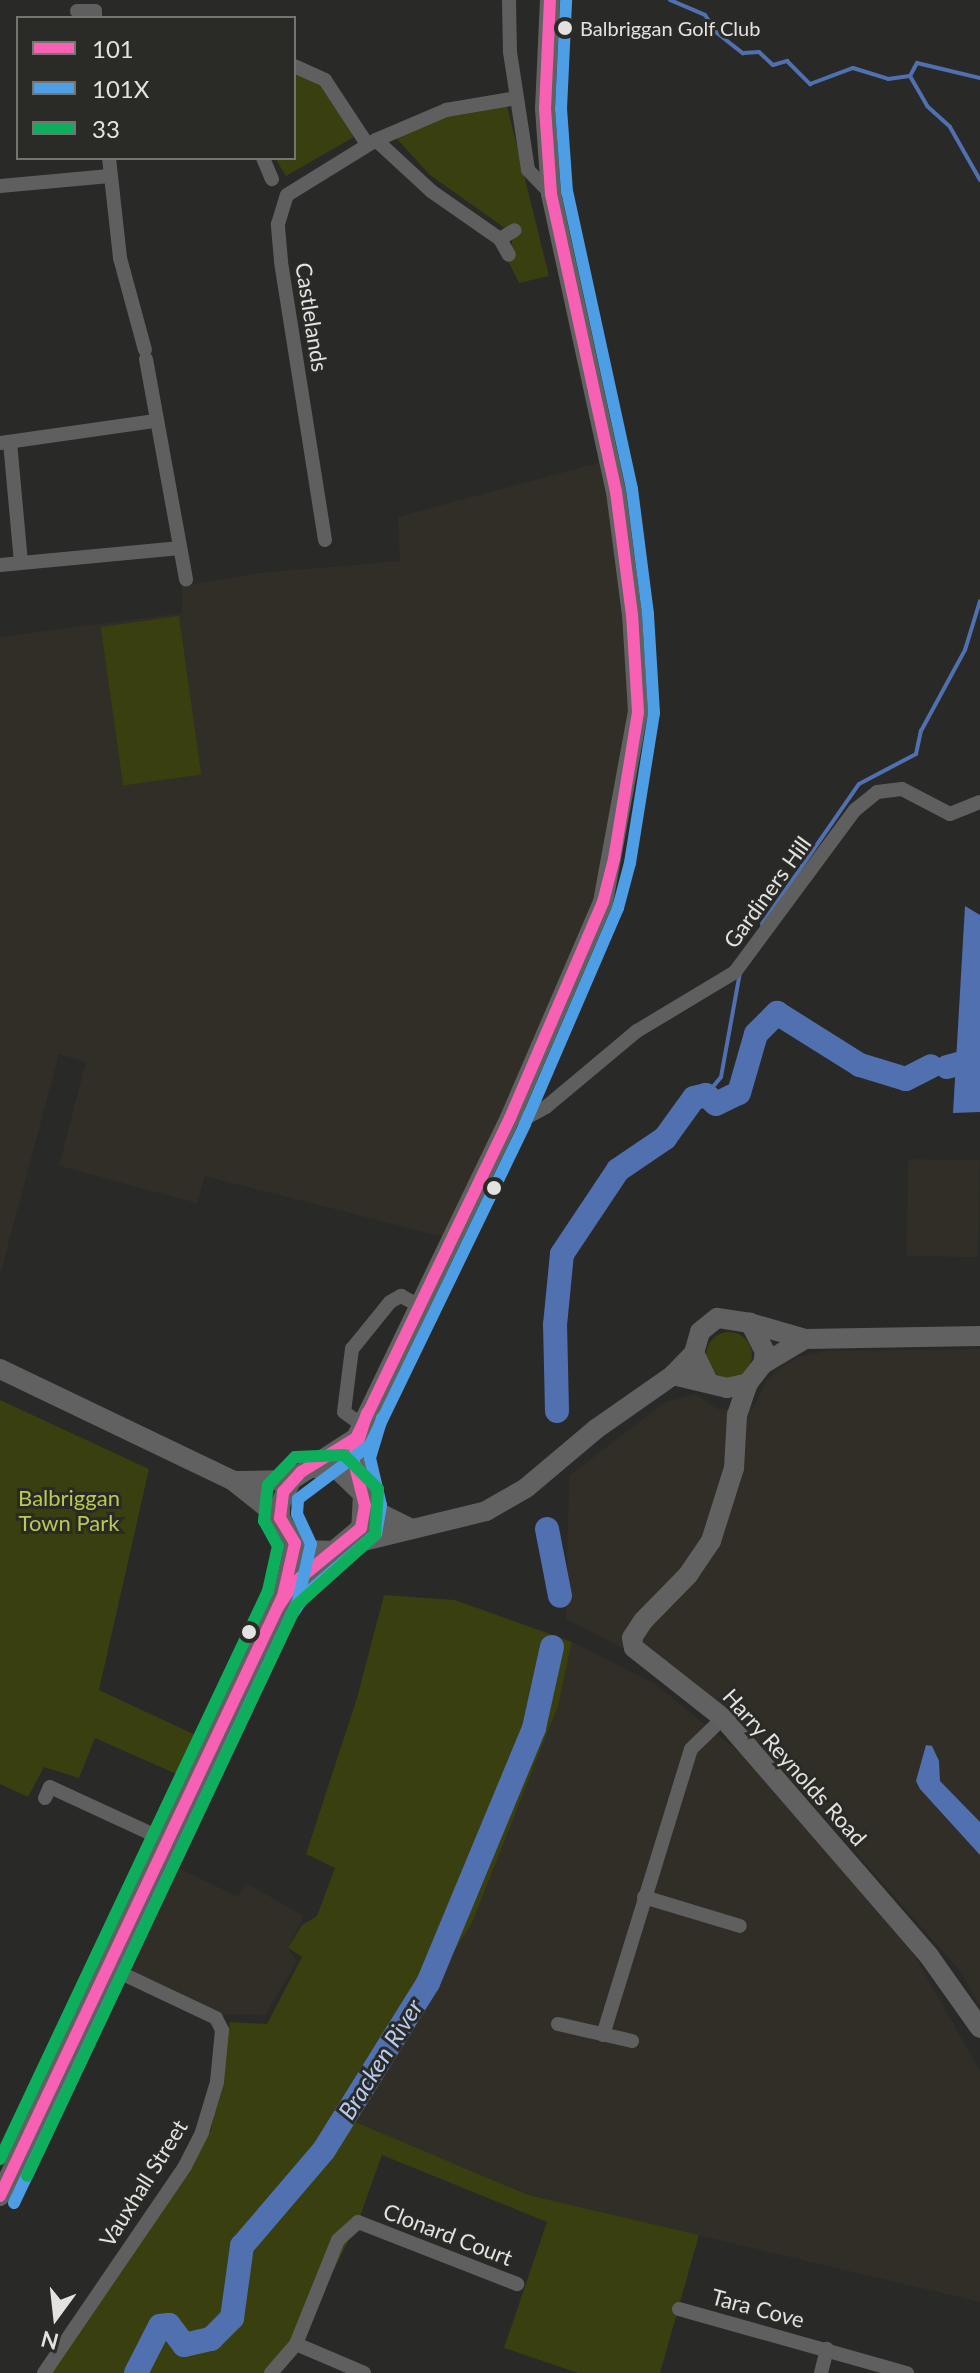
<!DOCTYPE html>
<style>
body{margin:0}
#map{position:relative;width:980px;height:2373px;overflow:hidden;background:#292928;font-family:Lato,sans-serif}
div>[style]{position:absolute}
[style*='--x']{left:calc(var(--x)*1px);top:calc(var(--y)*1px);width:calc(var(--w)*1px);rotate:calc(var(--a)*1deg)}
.built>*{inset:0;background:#312e27;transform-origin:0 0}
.green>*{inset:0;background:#393f0e;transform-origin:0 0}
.round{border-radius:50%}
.water>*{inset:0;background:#5170b0}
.stream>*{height:4px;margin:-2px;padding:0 2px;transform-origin:2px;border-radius:2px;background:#5170b0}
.river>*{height:24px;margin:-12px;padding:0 12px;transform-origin:12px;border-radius:12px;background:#5170b0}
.street>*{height:14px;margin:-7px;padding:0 7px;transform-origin:7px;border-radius:7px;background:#5f5f60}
.secondary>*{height:20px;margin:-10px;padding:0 10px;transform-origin:10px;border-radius:10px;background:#616162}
.bus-1>*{height:12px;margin:-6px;padding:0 6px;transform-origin:6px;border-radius:6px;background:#f860b3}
.bus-2>*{height:12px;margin:-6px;padding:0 6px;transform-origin:6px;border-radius:6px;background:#4d9ee5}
.bus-3>*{height:12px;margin:-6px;padding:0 6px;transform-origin:6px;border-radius:6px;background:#0daf5c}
.dots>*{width:22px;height:22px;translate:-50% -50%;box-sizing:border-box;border:4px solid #2a2a27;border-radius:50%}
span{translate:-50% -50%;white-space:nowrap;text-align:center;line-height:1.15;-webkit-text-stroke:6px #2a2a27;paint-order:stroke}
.bus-label{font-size:20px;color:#e3e2e0}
.left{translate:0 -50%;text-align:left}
.street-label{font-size:22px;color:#e3e2e0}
.park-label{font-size:22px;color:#bbc94f}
.water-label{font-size:24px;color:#b7cbf2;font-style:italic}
.legend{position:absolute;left:16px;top:16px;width:280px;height:144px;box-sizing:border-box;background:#2a2a27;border:2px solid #747471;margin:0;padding:10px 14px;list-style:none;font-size:24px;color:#e3e2e0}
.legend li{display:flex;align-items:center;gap:16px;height:40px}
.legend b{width:40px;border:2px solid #747471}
.north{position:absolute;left:16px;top:2277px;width:80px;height:80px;-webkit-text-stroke:6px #2a2a27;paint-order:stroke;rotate:195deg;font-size:22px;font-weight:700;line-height:32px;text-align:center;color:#e3e2e0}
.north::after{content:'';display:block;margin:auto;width:28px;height:36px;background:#e3e2e0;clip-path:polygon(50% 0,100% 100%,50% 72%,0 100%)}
</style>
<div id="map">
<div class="built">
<div style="clip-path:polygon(609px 460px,638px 712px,614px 859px,451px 1239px,205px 1176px,197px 1203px,59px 1166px,86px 1062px,59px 1054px,0 1275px,0 637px,182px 613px,182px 586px,259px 573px,400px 561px,398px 517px)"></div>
<div style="left:908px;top:1159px;width:72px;height:97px;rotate:1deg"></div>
<div style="clip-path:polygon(980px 1349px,980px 2006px,960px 1971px,800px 1789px,705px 1691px,566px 1619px,569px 1476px,665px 1402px,696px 1394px,717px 1409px,753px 1409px,766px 1382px,782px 1367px,798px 1357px,826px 1351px)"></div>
<div style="clip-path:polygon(572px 1642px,655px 1684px,741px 1754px,909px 1946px,980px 2071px,980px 2302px,528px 2195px,348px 2120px,472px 1923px,558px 1706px)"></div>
<div style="clip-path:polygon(169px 1863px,238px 1897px,246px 1883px,304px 1916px,288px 1948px,297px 1961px,265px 2015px,220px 2014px,120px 1967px)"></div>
</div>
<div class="green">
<div style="clip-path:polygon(294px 70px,320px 81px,354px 137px,286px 176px,275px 158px,294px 158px)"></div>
<div style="clip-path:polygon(506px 102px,549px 276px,519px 283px,509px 263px,513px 234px,430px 175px,397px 139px,447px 114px)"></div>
<div style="left:179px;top:616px;width:160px;height:79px;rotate:82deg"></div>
<div class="round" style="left:706px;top:1332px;width:46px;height:46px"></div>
<div style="clip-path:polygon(0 1400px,149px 1469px,99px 1690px,202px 1738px,198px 1748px,190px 1750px,183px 1777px,95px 1738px,79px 1778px,44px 1767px,28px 1797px,0 1784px)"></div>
<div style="clip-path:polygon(384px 1595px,455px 1600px,572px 1642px,558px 1706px,472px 1923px,348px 2119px,528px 2195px,699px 2235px,660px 2373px,578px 2373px,504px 2348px,547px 2222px,382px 2155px,358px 2222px,296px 2344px,271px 2373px,48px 2373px,95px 2310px,211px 2130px,230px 2022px,267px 2024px,302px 1957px,288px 1948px,302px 1925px,317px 1916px,335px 1868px,306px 1854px,357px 1698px)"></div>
</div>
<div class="water">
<div style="clip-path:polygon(965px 906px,980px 915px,980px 1112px,953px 1113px)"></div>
<div style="clip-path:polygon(926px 1745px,932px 1746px,939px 1761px,940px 1781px,980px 1822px,980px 1855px,920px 1789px,916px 1781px)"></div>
</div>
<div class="stream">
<div style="--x:670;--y:0;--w:38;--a:23"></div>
<div style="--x:705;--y:15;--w:22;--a:56"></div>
<div style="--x:717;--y:33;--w:33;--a:38"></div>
<div style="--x:743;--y:53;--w:16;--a:-4"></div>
<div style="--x:759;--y:52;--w:19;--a:43"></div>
<div style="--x:773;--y:65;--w:15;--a:-16"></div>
<div style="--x:787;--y:61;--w:33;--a:45"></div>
<div style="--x:810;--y:84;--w:46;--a:-20.4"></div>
<div style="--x:853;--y:68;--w:37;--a:17"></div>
<div style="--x:888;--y:79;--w:22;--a:-8"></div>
<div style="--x:910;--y:76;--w:34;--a:60"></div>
<div style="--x:927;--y:106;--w:31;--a:42"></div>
<div style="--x:950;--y:127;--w:61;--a:60.5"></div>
<div style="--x:910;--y:76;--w:15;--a:-62"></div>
<div style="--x:917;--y:63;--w:65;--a:13.4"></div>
<div style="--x:762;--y:924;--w:170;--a:-55.3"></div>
<div style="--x:859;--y:784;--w:64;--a:-27.8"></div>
<div style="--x:916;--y:754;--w:24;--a:-78"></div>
<div style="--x:921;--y:731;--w:92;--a:-61.5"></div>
<div style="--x:965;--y:650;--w:51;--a:-73"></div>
<div style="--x:706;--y:1095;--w:23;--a:-50"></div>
<div style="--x:721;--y:1077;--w:107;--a:-79.7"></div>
</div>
<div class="river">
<div style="--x:947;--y:1067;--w:34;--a:-15"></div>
<div style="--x:557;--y:1411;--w:86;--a:-91.3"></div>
<div style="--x:555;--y:1325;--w:71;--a:-84.4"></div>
<div style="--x:562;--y:1254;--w:101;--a:-56.3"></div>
<div style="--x:618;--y:1170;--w:57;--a:-34.2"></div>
<div style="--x:665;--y:1138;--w:49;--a:-54.1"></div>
<div style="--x:694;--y:1098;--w:12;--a:-14"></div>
<div style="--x:706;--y:1095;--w:13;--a:42"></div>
<div style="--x:716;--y:1104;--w:25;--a:-26"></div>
<div style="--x:739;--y:1093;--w:61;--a:-73.9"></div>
<div style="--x:756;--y:1034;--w:30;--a:-45"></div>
<div style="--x:777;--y:1013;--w:98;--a:32.1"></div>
<div style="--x:860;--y:1065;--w:48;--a:16.9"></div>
<div style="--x:906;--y:1079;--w:28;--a:-27"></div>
<div style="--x:547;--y:1529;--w:68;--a:79"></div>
<div style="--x:136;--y:2373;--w:53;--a:-62.9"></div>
<div style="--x:160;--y:2326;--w:9;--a:-6"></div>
<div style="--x:169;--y:2325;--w:25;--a:53"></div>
<div style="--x:184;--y:2345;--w:28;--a:-13"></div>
<div style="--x:211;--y:2339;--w:30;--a:-45"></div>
<div style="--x:232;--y:2318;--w:73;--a:-82.1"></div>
<div style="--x:242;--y:2246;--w:126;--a:-49.5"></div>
<div style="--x:324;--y:2150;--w:197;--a:-58.1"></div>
<div style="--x:428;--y:1983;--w:276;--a:-67.4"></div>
<div style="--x:534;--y:1728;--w:83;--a:-77.5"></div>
</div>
<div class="street">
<div style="--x:509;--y:0;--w:52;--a:88.9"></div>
<div style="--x:510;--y:52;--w:119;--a:81.3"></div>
<div style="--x:528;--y:170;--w:33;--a:46"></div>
<div style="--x:77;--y:11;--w:18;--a:0"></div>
<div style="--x:95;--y:11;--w:7;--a:90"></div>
<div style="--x:294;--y:66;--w:34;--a:24"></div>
<div style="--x:325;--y:80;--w:77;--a:56.7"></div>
<div style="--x:376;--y:140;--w:75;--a:42.8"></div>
<div style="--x:431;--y:191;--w:84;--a:34.8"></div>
<div style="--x:500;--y:239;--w:18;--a:61"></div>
<div style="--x:109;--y:158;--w:101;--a:83.7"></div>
<div style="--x:120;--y:258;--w:95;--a:74.8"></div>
<div style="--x:263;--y:158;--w:23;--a:67"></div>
<div style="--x:0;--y:186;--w:110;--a:-5.2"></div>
<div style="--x:500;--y:239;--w:17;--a:-31"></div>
<div style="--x:146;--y:359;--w:224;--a:79.7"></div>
<div style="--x:10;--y:442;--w:121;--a:84.8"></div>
<div style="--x:0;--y:443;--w:157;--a:-8.1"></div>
<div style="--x:325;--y:540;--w:282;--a:-99"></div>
<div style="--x:281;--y:261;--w:37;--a:-95"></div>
<div style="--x:278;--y:224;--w:30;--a:-73"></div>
<div style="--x:287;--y:195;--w:105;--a:-31.7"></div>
<div style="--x:376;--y:140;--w:76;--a:-23.2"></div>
<div style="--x:446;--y:110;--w:71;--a:-9.7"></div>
<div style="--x:0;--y:565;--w:181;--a:-5.4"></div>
<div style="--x:510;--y:1118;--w:16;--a:0"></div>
<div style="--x:526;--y:1118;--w:23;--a:-29"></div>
<div style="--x:546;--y:1107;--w:119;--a:-39.9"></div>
<div style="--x:637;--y:1031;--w:114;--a:-31"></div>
<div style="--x:735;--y:972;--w:202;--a:-53.5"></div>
<div style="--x:855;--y:810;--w:28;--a:-39"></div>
<div style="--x:877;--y:792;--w:25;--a:-7"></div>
<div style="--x:902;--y:789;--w:54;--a:27.5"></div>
<div style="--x:950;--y:814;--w:32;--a:-22"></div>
<div style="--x:362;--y:1425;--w:22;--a:-144"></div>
<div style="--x:344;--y:1412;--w:64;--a:-82.8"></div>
<div style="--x:352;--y:1349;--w:60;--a:-51"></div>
<div style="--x:390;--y:1302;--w:13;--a:-29"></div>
<div style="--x:401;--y:1296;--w:19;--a:28"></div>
<div style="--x:45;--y:1798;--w:12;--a:-66"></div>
<div style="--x:50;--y:1787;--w:131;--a:24.8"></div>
<div style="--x:644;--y:1897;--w:100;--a:16.8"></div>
<div style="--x:558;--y:2024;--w:76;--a:12.9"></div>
<div style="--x:603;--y:2035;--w:299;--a:-72.9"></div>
<div style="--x:691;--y:1749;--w:45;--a:-44.1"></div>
<div style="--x:679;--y:2309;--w:237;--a:15.7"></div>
<div style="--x:296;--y:2344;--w:74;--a:23.1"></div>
<div style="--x:44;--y:2373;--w:250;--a:-55.7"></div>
<div style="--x:185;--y:2166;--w:38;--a:-63"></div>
<div style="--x:202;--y:2132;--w:52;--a:-73.3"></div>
<div style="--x:217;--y:2082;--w:52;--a:-84.5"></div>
<div style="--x:222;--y:2030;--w:13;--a:-117"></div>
<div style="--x:216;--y:2018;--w:117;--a:-154.7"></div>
<div style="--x:271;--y:2373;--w:38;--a:-49"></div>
<div style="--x:296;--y:2344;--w:112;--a:-68"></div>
<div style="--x:338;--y:2240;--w:27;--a:-42"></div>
<div style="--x:358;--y:2222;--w:171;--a:21.3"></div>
<div style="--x:821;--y:2373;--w:25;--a:-76"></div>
</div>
<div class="secondary">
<div style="--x:750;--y:1323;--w:57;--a:16.2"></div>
<div style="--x:805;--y:1339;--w:175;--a:-1"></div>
<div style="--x:763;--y:1364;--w:49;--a:-30.8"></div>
<div style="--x:0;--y:1369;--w:257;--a:25.6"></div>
<div style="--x:232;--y:1480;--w:61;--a:38.4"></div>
<div style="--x:673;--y:1375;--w:56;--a:13.5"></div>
<div style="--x:727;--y:1388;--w:22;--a:-13"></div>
<div style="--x:748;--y:1383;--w:24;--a:-52"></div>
<div style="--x:763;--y:1364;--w:12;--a:-81"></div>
<div style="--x:765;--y:1352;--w:33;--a:-117"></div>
<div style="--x:750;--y:1323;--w:33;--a:-171"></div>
<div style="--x:717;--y:1318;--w:22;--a:141"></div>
<div style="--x:700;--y:1332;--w:22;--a:106"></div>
<div style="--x:694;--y:1353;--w:30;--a:64"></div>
<div style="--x:748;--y:1383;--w:34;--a:109"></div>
<div style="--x:737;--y:1415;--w:53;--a:93.2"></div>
<div style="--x:734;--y:1468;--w:77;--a:107.5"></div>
<div style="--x:711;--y:1541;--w:41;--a:124.1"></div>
<div style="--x:688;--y:1575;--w:64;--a:134.4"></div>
<div style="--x:643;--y:1621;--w:20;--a:123"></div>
<div style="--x:632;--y:1638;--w:10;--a:79"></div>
<div style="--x:634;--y:1648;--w:113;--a:38.2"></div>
<div style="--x:723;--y:1718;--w:315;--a:49.1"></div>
<div style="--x:929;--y:1956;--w:88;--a:54.7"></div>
<div style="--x:312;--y:1468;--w:25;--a:2"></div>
<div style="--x:337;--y:1469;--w:36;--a:44"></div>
<div style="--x:363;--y:1494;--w:34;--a:93"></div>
<div style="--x:361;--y:1528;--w:35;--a:140"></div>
<div style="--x:334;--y:1551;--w:27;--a:-178"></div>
<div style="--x:307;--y:1550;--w:14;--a:-150"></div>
<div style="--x:295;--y:1543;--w:29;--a:-121"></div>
<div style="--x:280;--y:1518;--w:13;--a:-90"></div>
<div style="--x:280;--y:1505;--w:27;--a:-66"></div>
<div style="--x:291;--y:1480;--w:77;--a:-32.9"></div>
<div style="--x:236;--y:1481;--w:55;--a:-1"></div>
<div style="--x:357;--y:1484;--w:46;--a:-91.2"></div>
<div style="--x:356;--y:1438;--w:355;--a:-64.3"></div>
<div style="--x:510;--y:1118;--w:235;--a:-66.7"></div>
<div style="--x:603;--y:902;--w:193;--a:-79.6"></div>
<div style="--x:638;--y:712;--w:97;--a:-93.5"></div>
<div style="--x:632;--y:615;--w:124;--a:-97.4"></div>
<div style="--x:616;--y:492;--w:305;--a:-102.3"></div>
<div style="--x:551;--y:194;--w:85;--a:-94"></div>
<div style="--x:545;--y:109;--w:109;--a:-87.4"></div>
<div style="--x:365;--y:1506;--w:52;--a:26.1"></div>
<div style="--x:347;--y:1545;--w:143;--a:-13.7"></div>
<div style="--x:486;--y:1511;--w:46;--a:-29.9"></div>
<div style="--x:526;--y:1488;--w:92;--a:-40.1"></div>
<div style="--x:596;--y:1429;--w:94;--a:-35"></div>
<div style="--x:673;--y:1375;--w:30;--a:-46"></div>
<div style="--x:283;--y:1596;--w:68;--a:-41.4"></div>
<div style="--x:0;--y:2196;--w:663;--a:-64.75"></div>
<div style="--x:283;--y:1596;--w:54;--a:-77.2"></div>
</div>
<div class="bus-1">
<div style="--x:278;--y:1607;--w:29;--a:-56"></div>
<div style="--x:294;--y:1583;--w:87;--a:-39.4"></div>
<div style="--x:361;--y:1528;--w:22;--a:-80"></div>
<div style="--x:365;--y:1506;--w:49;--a:-104"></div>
<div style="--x:353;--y:1458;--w:47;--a:-72.7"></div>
<div style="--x:0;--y:2196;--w:663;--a:-64.75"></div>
<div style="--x:283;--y:1596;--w:54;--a:-77.2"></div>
<div style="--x:295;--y:1543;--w:29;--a:-121"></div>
<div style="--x:280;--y:1518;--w:26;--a:-83"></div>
<div style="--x:283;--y:1492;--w:27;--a:-48"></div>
<div style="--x:301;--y:1472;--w:65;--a:-31.7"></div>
<div style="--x:356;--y:1438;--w:355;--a:-64.3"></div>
<div style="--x:510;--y:1118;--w:235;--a:-66.7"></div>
<div style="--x:603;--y:902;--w:44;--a:-75.7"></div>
<div style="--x:614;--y:859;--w:149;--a:-80.7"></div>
<div style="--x:638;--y:712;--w:97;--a:-93.5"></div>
<div style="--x:632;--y:615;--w:124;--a:-97.4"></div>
<div style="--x:616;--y:492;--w:305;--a:-102.3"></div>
<div style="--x:551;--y:194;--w:85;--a:-94"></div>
<div style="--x:545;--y:109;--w:109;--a:-87.4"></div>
</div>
<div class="bus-2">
<div style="--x:291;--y:1616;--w:27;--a:-56"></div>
<div style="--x:306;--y:1594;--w:92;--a:-40.6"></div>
<div style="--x:376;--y:1534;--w:29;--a:-80"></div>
<div style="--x:381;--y:1505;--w:48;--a:-103.2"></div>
<div style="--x:370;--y:1458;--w:42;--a:-73.3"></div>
<div style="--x:14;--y:2203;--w:666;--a:-64.74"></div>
<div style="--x:298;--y:1601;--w:58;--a:-77.2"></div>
<div style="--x:311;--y:1544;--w:33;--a:-115"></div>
<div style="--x:297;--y:1514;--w:15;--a:-86"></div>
<div style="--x:298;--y:1499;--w:90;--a:-36.9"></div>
<div style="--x:370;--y:1445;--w:356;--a:-64.2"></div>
<div style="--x:525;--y:1124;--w:235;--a:-66.7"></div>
<div style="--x:618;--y:908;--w:47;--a:-75.1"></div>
<div style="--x:630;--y:863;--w:152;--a:-80.9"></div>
<div style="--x:654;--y:713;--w:99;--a:-93.5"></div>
<div style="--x:648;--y:614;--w:126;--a:-97.3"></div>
<div style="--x:632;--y:489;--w:304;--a:-102.3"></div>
<div style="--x:567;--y:192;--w:83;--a:-94.1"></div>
<div style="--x:561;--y:109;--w:108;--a:-87.3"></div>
</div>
<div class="bus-3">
<div style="--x:0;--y:2159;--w:628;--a:-64.74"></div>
<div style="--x:268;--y:1591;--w:46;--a:-77.5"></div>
<div style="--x:278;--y:1546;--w:29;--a:-119"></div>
<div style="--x:264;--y:1521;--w:36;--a:-84"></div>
<div style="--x:268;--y:1485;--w:39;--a:-46"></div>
<div style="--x:295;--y:1457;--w:49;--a:-2.3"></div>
<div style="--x:344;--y:1455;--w:48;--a:45"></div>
<div style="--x:378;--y:1489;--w:46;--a:93.7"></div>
<div style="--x:375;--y:1535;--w:106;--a:138.1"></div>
<div style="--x:296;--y:1606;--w:630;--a:115.26"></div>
</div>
<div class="dots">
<div style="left:565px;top:28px;background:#e3e2e0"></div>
<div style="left:494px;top:1188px;background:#e3e2e0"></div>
<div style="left:249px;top:1632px;background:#e3e2e0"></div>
</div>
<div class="bus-label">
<span class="left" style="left:580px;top:28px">Balbriggan Golf Club</span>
</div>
<div class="street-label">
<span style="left:312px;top:317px;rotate:81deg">Castlelands</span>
<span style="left:767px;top:892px;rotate:-54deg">Gardiners Hill</span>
<span style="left:795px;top:1767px;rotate:48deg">Harry Reynolds Road</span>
<span style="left:143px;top:2183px;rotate:-58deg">Vauxhall Street</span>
<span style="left:448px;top:2234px;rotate:21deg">Clonard Court</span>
<span style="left:758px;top:2308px;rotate:15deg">Tara Cove</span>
</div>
<div class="park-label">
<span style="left:69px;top:1510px">Balbriggan<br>Town Park</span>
</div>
<div class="water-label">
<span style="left:380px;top:2059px;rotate:-58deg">Bracken River</span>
</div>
<ul class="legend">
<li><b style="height:10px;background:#f860b3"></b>101</li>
<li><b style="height:10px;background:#4d9ee5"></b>101X</li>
<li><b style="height:10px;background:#0daf5c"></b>33</li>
</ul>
<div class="north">N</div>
</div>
